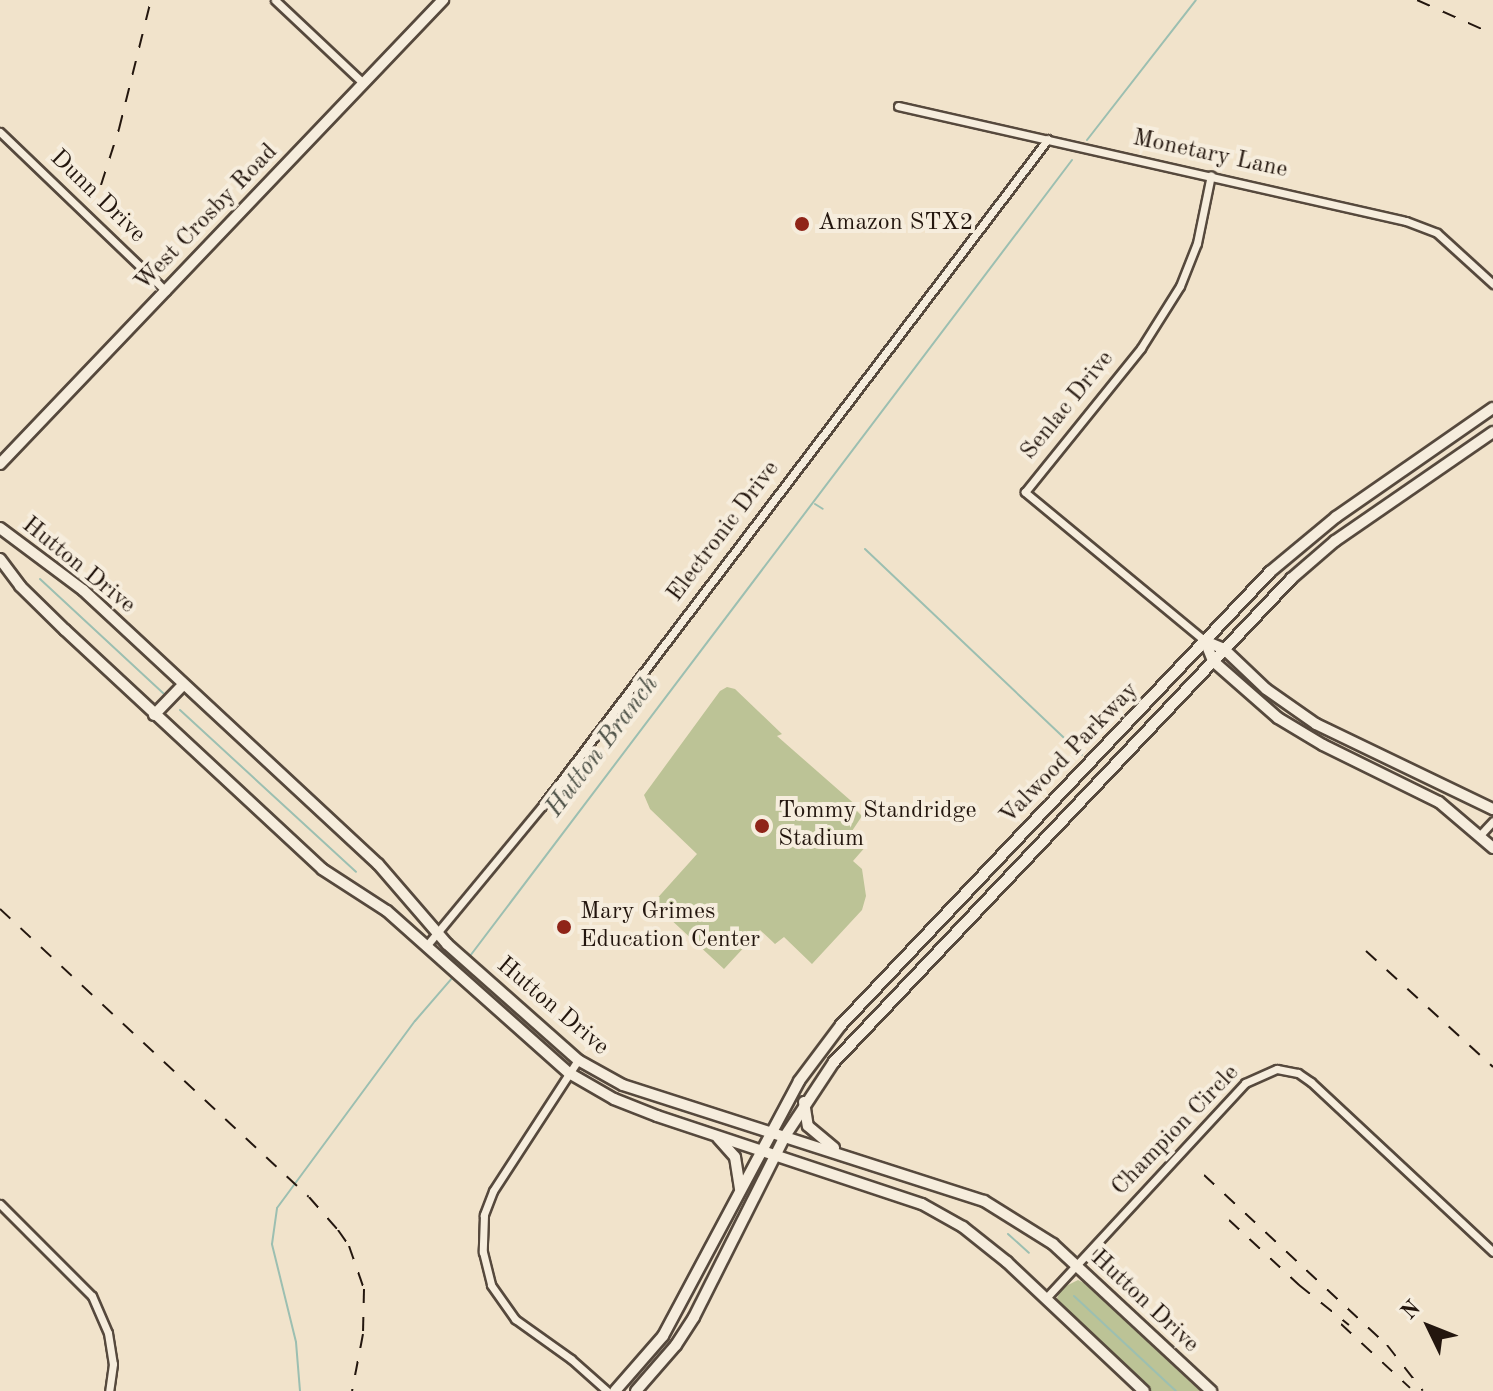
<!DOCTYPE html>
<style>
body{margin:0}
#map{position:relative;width:1493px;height:1391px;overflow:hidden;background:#f1e3cb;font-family:"Old Standard TT",serif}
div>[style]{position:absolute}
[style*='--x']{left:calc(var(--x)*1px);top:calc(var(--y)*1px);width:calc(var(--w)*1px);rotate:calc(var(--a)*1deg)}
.green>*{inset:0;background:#bcc396}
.stream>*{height:2px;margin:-1px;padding:0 1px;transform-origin:1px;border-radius:1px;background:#9cbfb1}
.roads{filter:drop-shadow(2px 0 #56493d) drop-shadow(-2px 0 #56493d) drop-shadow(0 2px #56493d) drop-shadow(0 -2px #56493d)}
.street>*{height:7px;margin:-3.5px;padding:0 3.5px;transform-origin:3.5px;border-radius:3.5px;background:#f6eddd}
.secondary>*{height:10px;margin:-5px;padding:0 5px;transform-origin:5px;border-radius:5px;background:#f6eddd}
.rail>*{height:2px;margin-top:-1px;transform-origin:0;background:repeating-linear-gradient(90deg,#23160e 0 14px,transparent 0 28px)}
.dots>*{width:22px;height:22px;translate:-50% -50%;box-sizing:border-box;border:4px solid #f6eddd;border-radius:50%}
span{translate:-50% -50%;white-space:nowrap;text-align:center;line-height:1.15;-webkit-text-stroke:8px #f6eddd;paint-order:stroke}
.street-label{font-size:24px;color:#23160e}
.poi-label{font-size:24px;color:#23160e}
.left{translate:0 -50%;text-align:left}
.water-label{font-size:26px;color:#4d5147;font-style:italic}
.north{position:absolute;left:1389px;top:1287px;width:80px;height:80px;-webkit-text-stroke:6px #f6eddd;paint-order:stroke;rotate:313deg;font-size:22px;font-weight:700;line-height:32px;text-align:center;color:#23160e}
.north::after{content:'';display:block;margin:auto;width:28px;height:36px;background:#23160e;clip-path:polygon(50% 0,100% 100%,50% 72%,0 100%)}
</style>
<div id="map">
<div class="green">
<div style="clip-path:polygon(727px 687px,735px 689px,782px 734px,777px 736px,858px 807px,856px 810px,862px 816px,852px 831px,867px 845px,853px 861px,862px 869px,866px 896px,862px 910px,812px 964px,784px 937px,775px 944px,760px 930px,724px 969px,653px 903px,697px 854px,650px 809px,644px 795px,720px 691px)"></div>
<div style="clip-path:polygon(1078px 1280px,1084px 1283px,1200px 1391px,1150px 1391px,1058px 1305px,1057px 1298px,1062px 1288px)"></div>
</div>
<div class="stream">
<div style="--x:1087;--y:140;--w:177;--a:-52.1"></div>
<div style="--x:815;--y:504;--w:9;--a:32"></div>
<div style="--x:865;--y:549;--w:299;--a:43.5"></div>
<div style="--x:40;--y:579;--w:168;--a:42.8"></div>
<div style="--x:180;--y:710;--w:239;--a:42.6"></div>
<div style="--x:448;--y:955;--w:18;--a:43"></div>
<div style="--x:470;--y:956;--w:998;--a:-52.9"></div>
<div style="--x:1008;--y:1234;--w:28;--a:42"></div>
<div style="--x:1074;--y:1296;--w:139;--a:43"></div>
<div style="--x:300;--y:1391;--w:49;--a:-94.7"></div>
<div style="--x:296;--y:1342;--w:101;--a:-103.8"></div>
<div style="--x:272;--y:1244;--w:36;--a:-82"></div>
<div style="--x:277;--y:1208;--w:232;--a:-53.6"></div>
<div style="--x:415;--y:1021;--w:58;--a:-49.2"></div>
</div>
<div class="roads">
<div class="street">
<div style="--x:275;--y:0;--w:121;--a:43.3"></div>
<div style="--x:898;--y:106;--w:521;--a:12.76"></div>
<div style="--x:1406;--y:221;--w:33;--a:21"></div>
<div style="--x:1437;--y:233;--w:76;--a:42.3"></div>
<div style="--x:0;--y:132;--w:230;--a:43.8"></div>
<div style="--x:1205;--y:641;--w:234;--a:-140.4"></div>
<div style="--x:1025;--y:492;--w:185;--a:-51.1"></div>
<div style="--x:1141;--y:348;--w:73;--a:-57.8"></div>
<div style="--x:1180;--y:286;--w:46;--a:-68.4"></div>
<div style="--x:1197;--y:243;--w:69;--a:-78.4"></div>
<div style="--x:1480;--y:835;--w:19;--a:-47"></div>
<div style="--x:427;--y:945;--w:180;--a:-50.4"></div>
<div style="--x:542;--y:806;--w:837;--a:-52.82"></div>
<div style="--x:578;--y:1060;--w:156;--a:123"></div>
<div style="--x:493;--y:1191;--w:26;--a:111"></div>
<div style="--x:484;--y:1215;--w:37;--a:92"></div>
<div style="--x:483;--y:1252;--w:34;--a:76"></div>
<div style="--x:491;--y:1285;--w:42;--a:54.8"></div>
<div style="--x:515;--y:1319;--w:69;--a:35.5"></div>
<div style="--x:571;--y:1359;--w:48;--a:41.6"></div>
<div style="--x:0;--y:1204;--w:130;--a:45"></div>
<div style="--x:92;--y:1296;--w:40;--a:66.6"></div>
<div style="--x:108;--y:1333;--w:31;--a:81"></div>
<div style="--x:113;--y:1364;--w:27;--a:98"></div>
<div style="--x:1046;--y:1298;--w:293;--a:-47.2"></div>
<div style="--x:1245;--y:1083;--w:35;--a:-24"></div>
<div style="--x:1277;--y:1069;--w:21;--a:11"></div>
<div style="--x:1298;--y:1073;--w:16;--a:35"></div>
<div style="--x:1311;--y:1082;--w:249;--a:43"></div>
</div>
<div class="secondary">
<div style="--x:0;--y:464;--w:642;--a:-46.33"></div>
<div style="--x:0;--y:528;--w:104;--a:36.8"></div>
<div style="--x:83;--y:590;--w:403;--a:42.9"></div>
<div style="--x:378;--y:864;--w:106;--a:49.2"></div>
<div style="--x:447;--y:944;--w:175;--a:41.5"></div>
<div style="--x:578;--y:1060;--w:51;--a:29.1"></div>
<div style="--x:623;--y:1085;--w:379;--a:17.8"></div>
<div style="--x:984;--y:1201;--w:81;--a:31.9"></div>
<div style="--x:1053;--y:1244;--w:216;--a:42.9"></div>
<div style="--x:0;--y:559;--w:34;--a:53"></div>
<div style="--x:20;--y:586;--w:63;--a:44.4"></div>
<div style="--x:65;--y:630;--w:351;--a:42.9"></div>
<div style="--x:322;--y:869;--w:77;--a:32.9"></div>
<div style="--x:387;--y:911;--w:244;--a:41.7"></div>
<div style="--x:569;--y:1073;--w:52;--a:30"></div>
<div style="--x:614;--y:1099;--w:46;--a:21.6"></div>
<div style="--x:657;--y:1116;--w:279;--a:18.4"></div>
<div style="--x:922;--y:1204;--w:47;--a:29.3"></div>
<div style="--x:963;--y:1227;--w:56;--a:38.5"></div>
<div style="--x:1007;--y:1262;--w:188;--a:43.3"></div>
<div style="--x:1205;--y:641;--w:22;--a:68"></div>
<div style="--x:1213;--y:661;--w:86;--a:41.2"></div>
<div style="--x:1278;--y:718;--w:52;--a:31"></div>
<div style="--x:1323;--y:745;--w:129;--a:26.2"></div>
<div style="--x:1439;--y:802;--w:71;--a:40.4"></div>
<div style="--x:1205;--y:641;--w:21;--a:23"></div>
<div style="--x:1224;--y:649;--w:58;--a:43.6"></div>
<div style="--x:1266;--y:689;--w:61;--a:35"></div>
<div style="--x:1316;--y:724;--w:196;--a:25.7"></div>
<div style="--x:154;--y:715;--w:42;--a:-46"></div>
<div style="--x:804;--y:1102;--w:24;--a:81"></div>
<div style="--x:808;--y:1126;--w:34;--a:40"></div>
<div style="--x:718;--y:1138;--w:25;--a:48"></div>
<div style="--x:735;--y:1157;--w:33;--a:81"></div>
<div style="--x:615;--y:1391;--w:73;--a:-48.9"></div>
<div style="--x:663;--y:1336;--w:289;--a:-61.9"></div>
<div style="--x:799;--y:1081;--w:70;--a:-53.1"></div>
<div style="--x:841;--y:1025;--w:624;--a:-46.56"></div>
<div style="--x:1270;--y:572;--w:86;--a:-39.8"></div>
<div style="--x:1336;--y:517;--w:191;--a:-34.8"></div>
<div style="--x:636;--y:1391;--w:61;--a:-49"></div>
<div style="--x:676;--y:1345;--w:33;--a:-57"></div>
<div style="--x:694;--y:1317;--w:203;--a:-63.3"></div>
<div style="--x:785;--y:1136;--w:89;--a:-56.5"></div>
<div style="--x:834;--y:1062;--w:665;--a:-46.58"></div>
<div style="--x:1291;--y:579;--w:58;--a:-40.8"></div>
<div style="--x:1335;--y:541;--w:192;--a:-34.6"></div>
</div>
</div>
<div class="rail">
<div style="--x:1417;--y:0;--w:83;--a:24.1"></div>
<div style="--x:101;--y:185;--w:59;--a:-72.2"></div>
<div style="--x:119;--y:129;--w:133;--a:-76.1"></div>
<div style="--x:0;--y:909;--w:422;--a:43"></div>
<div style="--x:309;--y:1197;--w:44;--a:48.7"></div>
<div style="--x:338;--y:1230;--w:19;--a:55"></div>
<div style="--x:349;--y:1246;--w:46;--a:70.8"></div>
<div style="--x:364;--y:1289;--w:45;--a:91.3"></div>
<div style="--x:363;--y:1334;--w:58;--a:100.9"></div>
<div style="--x:1366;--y:951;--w:172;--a:42.4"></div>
<div style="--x:1204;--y:1175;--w:250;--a:42.9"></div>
<div style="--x:1387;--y:1345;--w:58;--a:52"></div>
<div style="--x:1229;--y:1220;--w:96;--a:42.9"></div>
<div style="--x:1299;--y:1285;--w:64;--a:38.7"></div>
<div style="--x:1341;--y:1324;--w:94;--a:42.8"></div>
</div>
<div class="dots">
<div style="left:802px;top:224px;background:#8f2418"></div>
<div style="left:762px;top:826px;background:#8f2418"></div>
<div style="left:564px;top:927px;background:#8f2418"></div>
</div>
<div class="street-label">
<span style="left:1210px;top:155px;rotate:12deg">Monetary Lane</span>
<span style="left:97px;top:197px;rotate:44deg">Dunn Drive</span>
<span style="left:207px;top:218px;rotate:-46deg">West Crosby Road</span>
<span style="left:1068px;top:406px;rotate:-51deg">Senlac Drive</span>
<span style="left:724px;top:532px;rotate:-53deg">Electronic Drive</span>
<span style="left:78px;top:566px;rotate:39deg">Hutton Drive</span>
<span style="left:1070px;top:754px;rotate:-46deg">Valwood Parkway</span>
<span style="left:552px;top:1007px;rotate:40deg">Hutton Drive</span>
<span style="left:1176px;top:1131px;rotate:-46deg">Champion Circle</span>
<span style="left:1144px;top:1302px;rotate:43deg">Hutton Drive</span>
</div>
<div class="poi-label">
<span class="left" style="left:818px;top:224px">Amazon STX2</span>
<span class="left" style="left:778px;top:826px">Tommy Standridge<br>Stadium</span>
<span class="left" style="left:580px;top:927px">Mary Grimes<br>Education Center</span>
</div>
<div class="water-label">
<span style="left:603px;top:747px;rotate:-53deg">Hutton Branch</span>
</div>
<div class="north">N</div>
</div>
